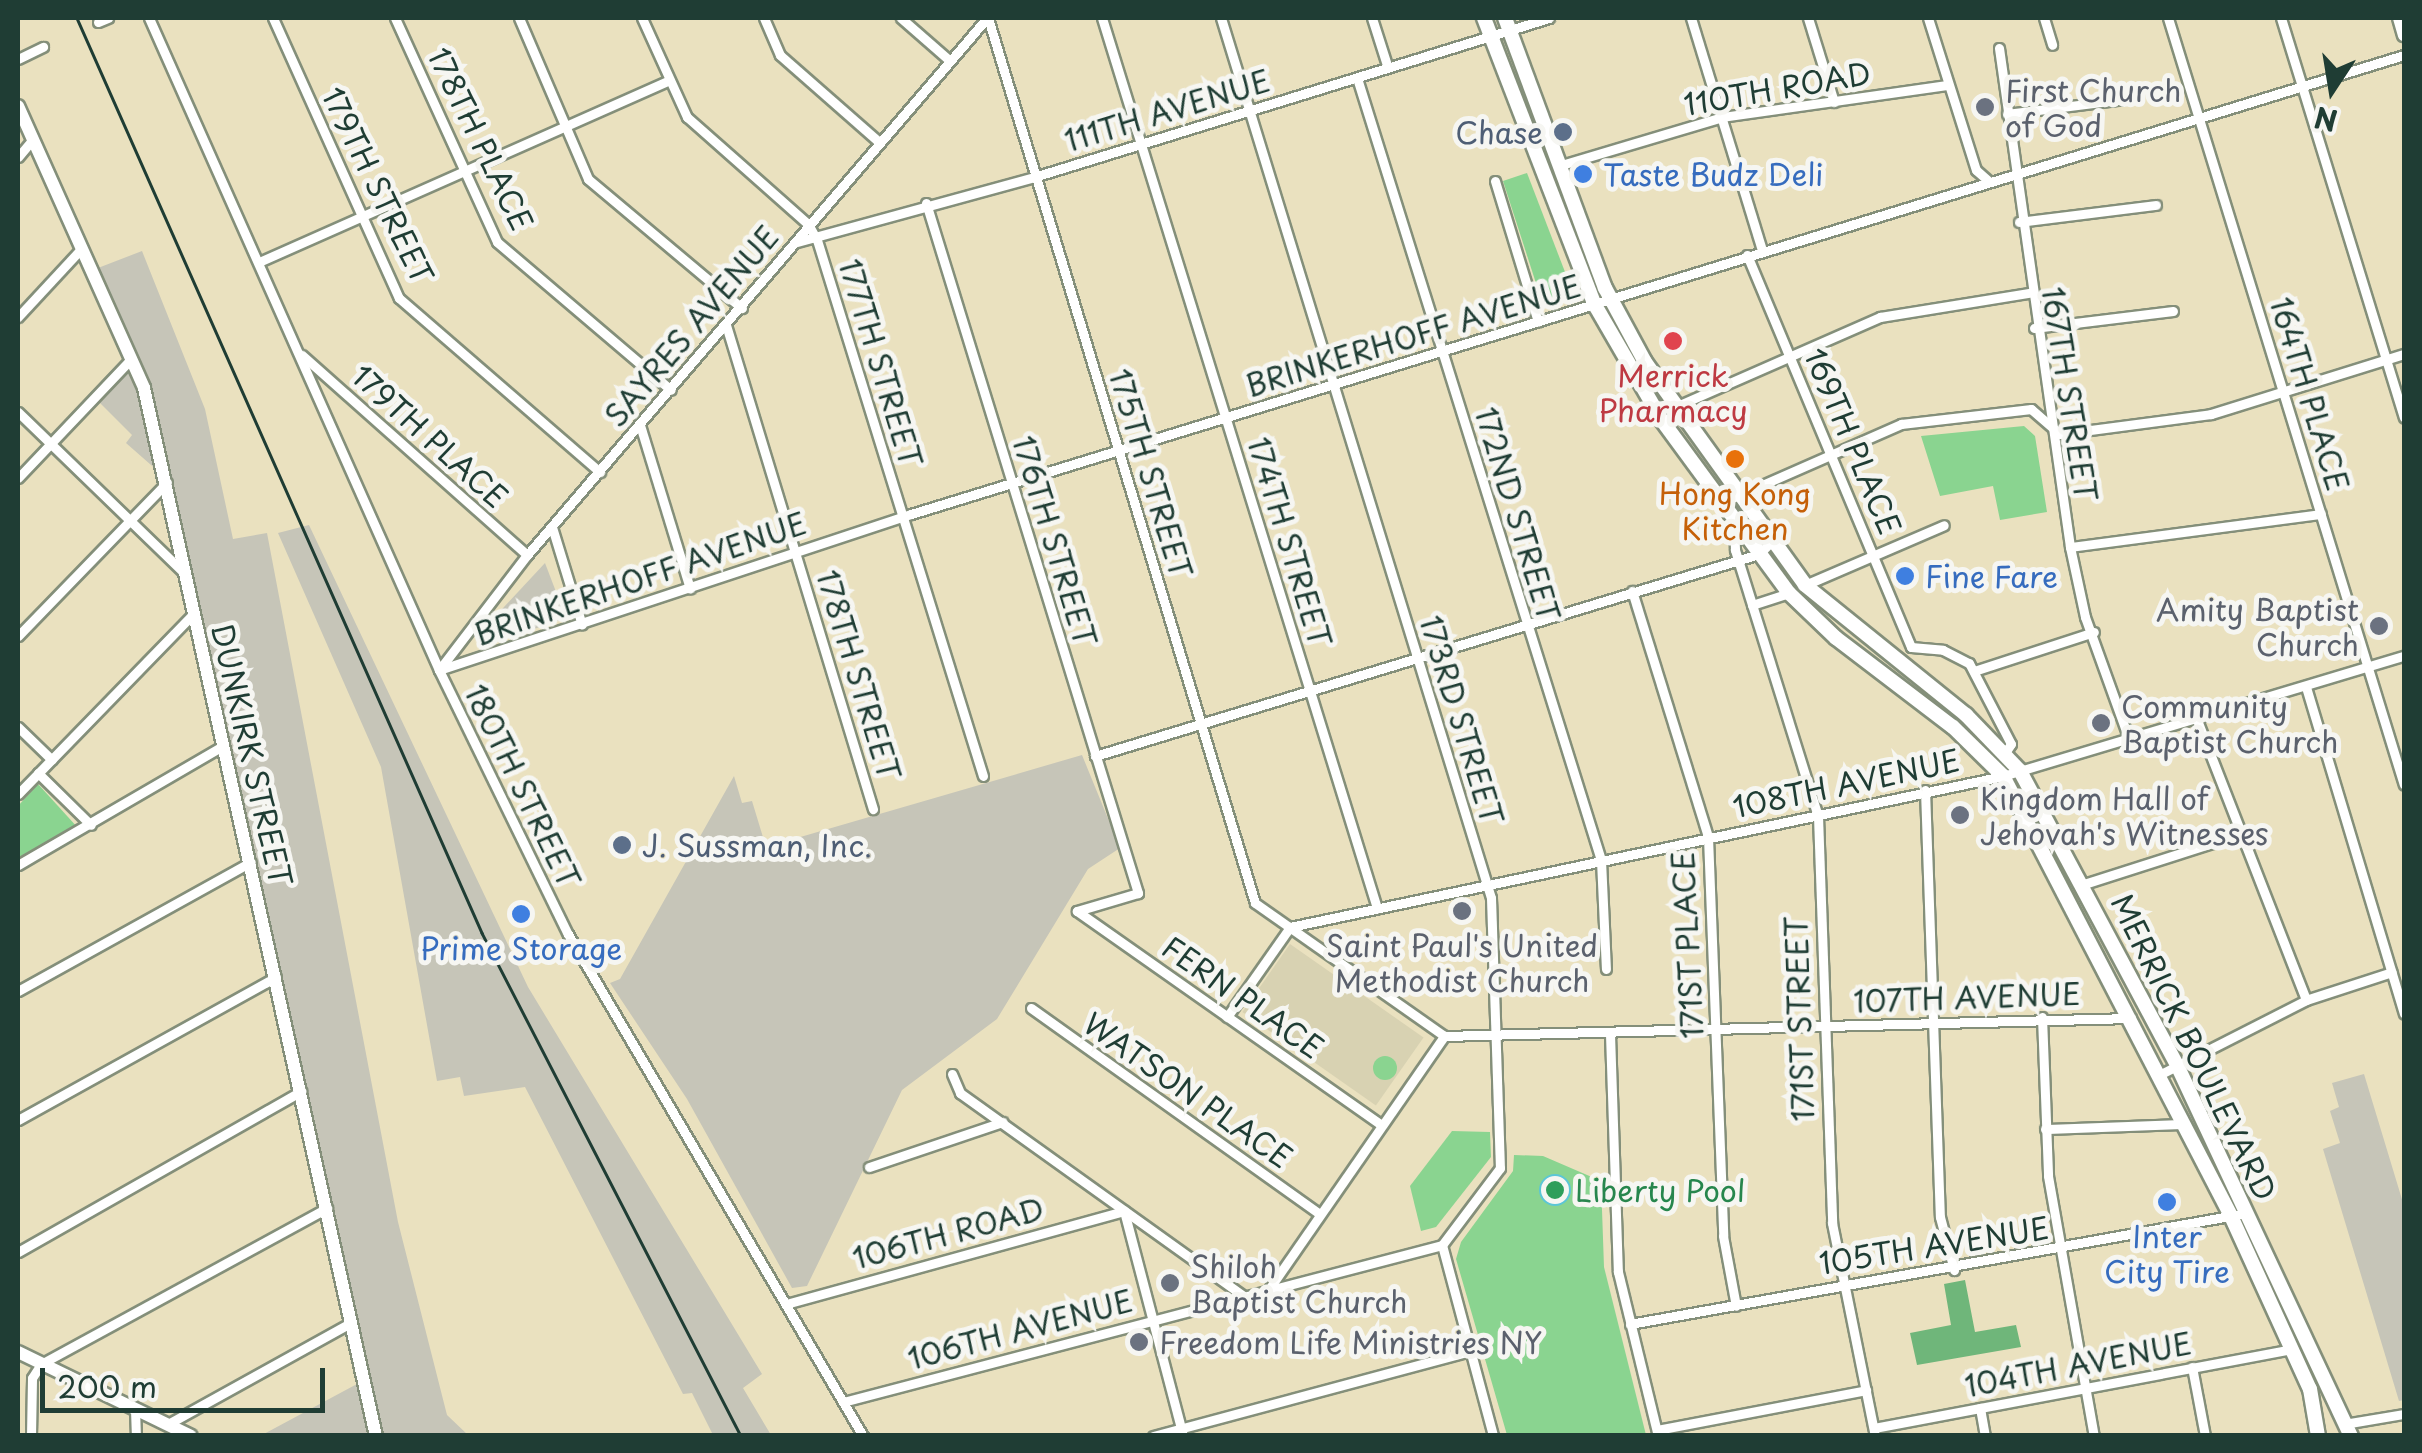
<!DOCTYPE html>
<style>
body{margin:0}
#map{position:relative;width:2422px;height:1453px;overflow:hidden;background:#eae1bf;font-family:"Playpen Sans",sans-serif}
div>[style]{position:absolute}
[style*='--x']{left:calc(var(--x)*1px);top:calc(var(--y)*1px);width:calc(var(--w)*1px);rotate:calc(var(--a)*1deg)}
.built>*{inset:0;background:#d8d2b2;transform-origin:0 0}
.industrial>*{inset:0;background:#c6c5b8}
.green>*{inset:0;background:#8ad490}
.round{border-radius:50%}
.forest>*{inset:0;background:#6fb67a}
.water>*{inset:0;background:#5cc6d6}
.roads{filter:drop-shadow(2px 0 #848f7a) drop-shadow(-2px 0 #848f7a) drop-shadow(0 2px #848f7a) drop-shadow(0 -2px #848f7a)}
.minor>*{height:9px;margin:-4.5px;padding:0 4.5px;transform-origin:4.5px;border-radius:4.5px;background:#fff}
.secondary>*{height:12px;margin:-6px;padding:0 6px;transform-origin:6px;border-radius:6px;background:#fff}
.primary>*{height:14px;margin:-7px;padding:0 7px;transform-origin:7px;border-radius:7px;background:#fff}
.rail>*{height:2.5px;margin:-1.25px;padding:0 1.25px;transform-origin:1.25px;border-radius:1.25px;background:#1f3d34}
.dots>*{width:28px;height:28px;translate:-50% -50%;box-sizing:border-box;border:5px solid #f6f6f2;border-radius:50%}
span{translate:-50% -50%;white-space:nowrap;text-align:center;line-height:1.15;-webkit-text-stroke:10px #f6f6f2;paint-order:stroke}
.street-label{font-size:30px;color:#1f3d34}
.worship-label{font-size:30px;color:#5b616d}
.left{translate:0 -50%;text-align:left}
.right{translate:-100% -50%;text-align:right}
.service-label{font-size:30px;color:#4e5e75}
.shop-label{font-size:30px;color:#366cbe}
.health-label{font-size:30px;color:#be3a42}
.food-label{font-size:30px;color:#c56008}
.leisure-label{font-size:30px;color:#27864d}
.frame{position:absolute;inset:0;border:20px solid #1f3d34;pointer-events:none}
.north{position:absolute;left:2282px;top:40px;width:100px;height:100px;-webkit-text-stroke:8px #f6f6f2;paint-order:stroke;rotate:192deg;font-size:28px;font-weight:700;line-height:40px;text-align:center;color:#1f3d34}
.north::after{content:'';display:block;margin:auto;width:35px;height:45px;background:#1f3d34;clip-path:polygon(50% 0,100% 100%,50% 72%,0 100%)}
.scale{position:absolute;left:40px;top:1368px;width:285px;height:45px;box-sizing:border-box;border:5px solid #1f3d34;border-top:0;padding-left:12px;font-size:30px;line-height:35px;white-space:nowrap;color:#1f3d34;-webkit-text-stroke:8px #f6f6f2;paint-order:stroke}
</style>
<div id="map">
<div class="built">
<div style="left:1290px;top:944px;width:163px;height:83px;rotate:35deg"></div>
</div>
<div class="industrial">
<div style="clip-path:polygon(142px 251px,205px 409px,233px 539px,267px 533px,398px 1222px,447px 1415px,468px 1435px,262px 1435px,357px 1384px,159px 472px,126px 443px,132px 435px,90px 393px,123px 358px,85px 273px)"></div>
<div style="clip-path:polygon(309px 525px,528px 987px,762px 1374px,743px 1388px,771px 1435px,713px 1435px,692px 1393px,683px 1394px,525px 1087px,464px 1096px,460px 1077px,437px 1081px,381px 767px,278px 533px)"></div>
<div style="clip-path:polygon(545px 563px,566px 618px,482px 647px,478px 635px)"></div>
<div style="clip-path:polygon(1082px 755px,1120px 848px,1088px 869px,997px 1019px,902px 1090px,807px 1286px,792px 1288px,687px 1099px,610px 983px,620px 979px,734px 776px,742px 803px,752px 801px,766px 847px)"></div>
<div style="clip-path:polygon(2364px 1074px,2404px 1206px,2404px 1400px,2399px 1401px,2323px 1149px,2340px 1143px,2330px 1111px,2339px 1107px,2332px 1083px)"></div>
</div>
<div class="green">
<div style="clip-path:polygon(1527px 173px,1575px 298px,1544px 308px,1503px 181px)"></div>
<div style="clip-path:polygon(2024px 426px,2035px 436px,2047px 512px,2000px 520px,1993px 486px,1940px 496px,1921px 436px)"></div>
<div style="clip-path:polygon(38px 784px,78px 828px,18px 861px,18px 806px)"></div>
<div class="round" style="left:1373px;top:1056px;width:24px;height:24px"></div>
<div style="clip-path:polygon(1452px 1131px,1490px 1132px,1491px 1157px,1436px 1227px,1421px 1231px,1410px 1186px)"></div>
<div style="clip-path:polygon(1514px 1155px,1543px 1156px,1601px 1181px,1604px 1267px,1646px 1435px,1507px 1435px,1456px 1259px,1461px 1242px,1513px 1171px)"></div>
</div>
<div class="forest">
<div style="clip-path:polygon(1965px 1280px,1975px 1332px,2016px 1325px,2021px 1347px,1917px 1365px,1910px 1333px,1951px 1325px,1944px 1284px)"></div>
</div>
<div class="water">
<div class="round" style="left:1539px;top:1174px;width:32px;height:32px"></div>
</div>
<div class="roads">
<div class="minor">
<div style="--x:149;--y:18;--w:714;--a:66.02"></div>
<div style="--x:439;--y:670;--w:294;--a:64"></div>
<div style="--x:568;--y:934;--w:582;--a:59.56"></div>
<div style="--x:273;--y:18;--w:307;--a:65.8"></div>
<div style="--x:399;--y:298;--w:266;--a:40.9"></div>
<div style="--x:395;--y:18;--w:246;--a:65.5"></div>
<div style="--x:497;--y:242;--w:228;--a:40.4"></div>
<div style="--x:519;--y:18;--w:175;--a:66.8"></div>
<div style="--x:588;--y:179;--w:201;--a:40"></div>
<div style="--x:642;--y:18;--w:109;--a:65.6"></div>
<div style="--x:687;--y:117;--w:162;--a:41.5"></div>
<div style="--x:808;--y:224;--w:18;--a:61"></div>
<div style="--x:817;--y:240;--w:561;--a:72.79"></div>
<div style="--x:764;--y:18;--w:40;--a:66.6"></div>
<div style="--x:780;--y:55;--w:133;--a:41.3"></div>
<div style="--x:901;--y:18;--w:64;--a:41.2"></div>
<div style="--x:988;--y:18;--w:924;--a:73.21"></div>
<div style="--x:1255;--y:903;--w:231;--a:35.1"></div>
<div style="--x:1102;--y:18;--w:932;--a:72.83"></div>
<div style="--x:1221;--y:18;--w:920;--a:72.94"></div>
<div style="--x:1491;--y:898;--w:270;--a:88.1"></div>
<div style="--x:1500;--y:1168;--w:96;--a:127"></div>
<div style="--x:1442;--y:1245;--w:198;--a:75"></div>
<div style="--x:1372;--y:18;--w:52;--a:72.3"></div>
<div style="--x:1691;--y:18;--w:243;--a:73"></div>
<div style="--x:1808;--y:18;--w:88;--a:72.8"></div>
<div style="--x:1928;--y:18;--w:159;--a:72.5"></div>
<div style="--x:1976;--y:170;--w:18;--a:41"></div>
<div style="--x:2044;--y:18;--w:28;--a:73"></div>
<div style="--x:2168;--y:18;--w:802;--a:72.9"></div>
<div style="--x:2281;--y:18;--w:418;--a:72.9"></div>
<div style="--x:98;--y:22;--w:11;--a:-22"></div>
<div style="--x:1999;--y:48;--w:504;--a:81.9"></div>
<div style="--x:2070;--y:547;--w:72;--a:77.9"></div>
<div style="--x:2085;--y:617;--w:130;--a:70.2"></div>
<div style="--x:18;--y:59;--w:28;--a:-26"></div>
<div style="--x:1357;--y:78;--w:819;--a:72.67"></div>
<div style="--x:1601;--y:860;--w:109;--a:87.4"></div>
<div style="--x:2007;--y:114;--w:128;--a:-7.2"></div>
<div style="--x:18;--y:157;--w:23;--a:-50"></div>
<div style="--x:1558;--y:166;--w:171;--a:-16.6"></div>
<div style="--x:1722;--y:117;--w:228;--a:-8.1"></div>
<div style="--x:1495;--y:181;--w:147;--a:73"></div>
<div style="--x:926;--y:203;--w:722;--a:72.92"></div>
<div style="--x:1138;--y:893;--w:64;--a:163.6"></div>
<div style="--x:2019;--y:222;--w:138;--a:-7.1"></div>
<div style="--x:797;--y:242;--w:246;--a:-15.3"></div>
<div style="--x:1034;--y:177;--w:539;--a:-17.16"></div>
<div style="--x:1747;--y:255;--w:425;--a:67.3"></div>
<div style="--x:259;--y:262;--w:449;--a:-23.9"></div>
<div style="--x:18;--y:317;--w:94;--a:-47.2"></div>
<div style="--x:726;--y:325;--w:506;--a:73.11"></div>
<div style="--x:2034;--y:328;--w:140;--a:-7"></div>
<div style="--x:302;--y:355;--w:301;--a:41.6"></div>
<div style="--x:1677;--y:406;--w:222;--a:-23.7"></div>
<div style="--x:1880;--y:317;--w:151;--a:-9.2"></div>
<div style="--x:18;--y:412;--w:230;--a:44.1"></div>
<div style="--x:640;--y:425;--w:171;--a:73"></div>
<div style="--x:18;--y:478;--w:164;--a:-46.5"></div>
<div style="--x:1721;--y:503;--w:197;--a:-23.7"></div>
<div style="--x:1901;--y:424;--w:131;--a:-6.6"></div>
<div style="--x:2031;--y:409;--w:38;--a:41"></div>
<div style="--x:2060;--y:434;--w:152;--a:-7.5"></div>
<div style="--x:2211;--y:414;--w:202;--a:-17.3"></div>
<div style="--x:1734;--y:521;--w:29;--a:88"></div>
<div style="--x:1735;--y:550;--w:279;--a:72.7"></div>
<div style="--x:1818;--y:816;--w:407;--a:88"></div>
<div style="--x:1832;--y:1223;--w:217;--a:78.6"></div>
<div style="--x:552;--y:527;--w:102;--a:73"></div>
<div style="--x:2070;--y:547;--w:253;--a:-7.5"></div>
<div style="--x:1805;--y:585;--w:151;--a:-23.3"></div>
<div style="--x:1632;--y:591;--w:257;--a:72.8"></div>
<div style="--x:1708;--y:837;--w:399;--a:87.8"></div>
<div style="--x:1723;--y:1236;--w:71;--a:79.5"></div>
<div style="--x:1752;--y:605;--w:39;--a:-18"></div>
<div style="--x:18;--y:636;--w:214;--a:-45.9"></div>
<div style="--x:1911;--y:647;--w:32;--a:5"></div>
<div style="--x:1943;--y:650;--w:29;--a:27"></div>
<div style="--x:1969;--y:663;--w:91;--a:62.6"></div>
<div style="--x:2011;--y:744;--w:12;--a:125"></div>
<div style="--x:439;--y:670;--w:497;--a:-18.3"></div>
<div style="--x:911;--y:514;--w:1562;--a:-17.09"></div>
<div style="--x:439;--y:670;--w:145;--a:-52.6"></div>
<div style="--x:527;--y:555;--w:707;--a:-49.42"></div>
<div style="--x:1974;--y:671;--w:126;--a:-18"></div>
<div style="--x:2306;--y:687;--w:341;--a:73.3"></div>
<div style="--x:2197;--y:720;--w:300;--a:68.7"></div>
<div style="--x:18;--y:727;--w:47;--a:44.1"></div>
<div style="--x:1095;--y:756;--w:694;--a:-16.92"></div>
<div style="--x:1759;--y:554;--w:18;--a:-45"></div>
<div style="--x:38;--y:773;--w:74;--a:44.5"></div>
<div style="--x:1925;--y:790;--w:427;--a:88"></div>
<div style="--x:1940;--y:1217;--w:55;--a:75.2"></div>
<div style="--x:18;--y:794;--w:252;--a:-45.8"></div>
<div style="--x:18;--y:865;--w:238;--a:-30.2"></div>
<div style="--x:2084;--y:884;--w:168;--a:-17.7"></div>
<div style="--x:1077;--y:911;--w:370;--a:35.1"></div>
<div style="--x:1290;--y:927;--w:729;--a:-11.96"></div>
<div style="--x:2003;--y:776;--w:419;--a:-16.7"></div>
<div style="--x:18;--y:991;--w:266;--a:-29"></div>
<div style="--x:1031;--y:1008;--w:351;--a:35.5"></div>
<div style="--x:1227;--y:1017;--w:110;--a:-55"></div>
<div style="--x:2042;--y:1017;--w:159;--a:87.8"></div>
<div style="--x:2048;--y:1176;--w:264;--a:80"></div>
<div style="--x:1610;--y:1034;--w:238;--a:88.1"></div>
<div style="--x:1618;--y:1272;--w:169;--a:76.3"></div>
<div style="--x:1444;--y:1036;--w:687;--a:-1.5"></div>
<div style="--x:952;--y:1074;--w:21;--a:67"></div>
<div style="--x:960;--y:1093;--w:349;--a:35.6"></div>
<div style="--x:2161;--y:1074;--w:163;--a:-27"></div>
<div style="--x:2306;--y:1000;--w:90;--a:-18"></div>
<div style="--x:18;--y:1120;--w:295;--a:-29"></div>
<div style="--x:2045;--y:1129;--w:139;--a:-2.1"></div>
<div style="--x:869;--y:1167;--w:141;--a:-18.6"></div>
<div style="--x:1124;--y:1211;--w:233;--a:75.3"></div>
<div style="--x:18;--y:1252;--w:326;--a:-29.6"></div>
<div style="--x:1269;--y:1289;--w:308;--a:-55.3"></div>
<div style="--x:786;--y:1304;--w:351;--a:-15.4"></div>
<div style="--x:1630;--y:1324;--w:626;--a:-10.21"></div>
<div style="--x:2192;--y:1367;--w:70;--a:79.3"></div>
<div style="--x:843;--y:1402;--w:619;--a:-14.69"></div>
<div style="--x:1980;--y:1408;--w:28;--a:80"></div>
<div style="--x:135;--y:1409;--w:27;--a:88"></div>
<div style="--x:168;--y:1424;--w:210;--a:-29"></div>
<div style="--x:2344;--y:1424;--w:61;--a:-9.5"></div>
<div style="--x:1874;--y:1428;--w:425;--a:-10.7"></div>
<div style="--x:1657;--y:1430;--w:213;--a:-10.8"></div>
<div style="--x:31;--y:1436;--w:58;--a:-89"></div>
<div style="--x:32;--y:1378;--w:17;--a:-57"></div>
<div style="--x:41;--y:1364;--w:326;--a:-28.6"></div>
<div style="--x:1153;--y:1436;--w:325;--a:-15"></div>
</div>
<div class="secondary">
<div style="--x:2399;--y:18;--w:18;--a:74"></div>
<div style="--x:18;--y:106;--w:309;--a:65.9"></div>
<div style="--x:144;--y:388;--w:1073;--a:77.52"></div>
<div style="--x:18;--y:1352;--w:192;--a:25.9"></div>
</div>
<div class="primary">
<div style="--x:1484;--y:18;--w:308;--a:68.9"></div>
<div style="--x:1595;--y:305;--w:132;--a:59.9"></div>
<div style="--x:1661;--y:419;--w:216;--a:53.7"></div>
<div style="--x:1789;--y:593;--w:65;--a:43.8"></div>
<div style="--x:1836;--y:638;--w:147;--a:37.3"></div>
<div style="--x:1953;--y:727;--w:70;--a:44.4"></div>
<div style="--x:2003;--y:776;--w:496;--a:62.6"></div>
<div style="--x:2231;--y:1216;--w:190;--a:65.5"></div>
<div style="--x:2310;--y:1389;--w:48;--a:80.3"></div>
<div style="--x:1505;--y:18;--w:288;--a:69.7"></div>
<div style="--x:1605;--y:288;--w:84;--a:61.6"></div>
<div style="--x:1645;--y:362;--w:274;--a:54.3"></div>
<div style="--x:1805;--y:585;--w:207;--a:38.9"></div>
<div style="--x:1966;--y:715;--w:78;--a:46"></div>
<div style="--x:2020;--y:771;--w:336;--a:61.9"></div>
<div style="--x:2178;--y:1067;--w:408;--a:64.9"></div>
</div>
</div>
<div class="rail">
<div style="--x:77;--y:18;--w:1001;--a:66.12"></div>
<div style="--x:482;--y:933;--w:566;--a:62.76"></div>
</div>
<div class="dots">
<div style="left:1985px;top:107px;background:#6b7280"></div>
<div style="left:1563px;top:132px;background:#5c6f8a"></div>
<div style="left:1583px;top:174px;background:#3f7fe0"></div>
<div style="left:1673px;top:341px;background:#e0444e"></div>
<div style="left:1735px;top:459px;background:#e8710a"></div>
<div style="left:1905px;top:576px;background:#3f7fe0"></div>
<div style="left:2379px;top:626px;background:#6b7280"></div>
<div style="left:2101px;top:723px;background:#6b7280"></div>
<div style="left:1960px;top:815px;background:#6b7280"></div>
<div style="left:622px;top:845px;background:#5c6f8a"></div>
<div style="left:1462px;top:911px;background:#6b7280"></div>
<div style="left:521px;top:914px;background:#3f7fe0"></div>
<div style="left:1555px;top:1190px;background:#2e9e5b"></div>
<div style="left:2167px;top:1202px;background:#3f7fe0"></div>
<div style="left:1170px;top:1283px;background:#6b7280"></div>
<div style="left:1139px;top:1342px;background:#6b7280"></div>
</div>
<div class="street-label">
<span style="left:1777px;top:88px;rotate:-10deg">110TH ROAD</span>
<span style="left:1167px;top:110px;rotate:-17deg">111TH AVENUE</span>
<span style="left:481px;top:139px;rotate:64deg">178TH PLACE</span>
<span style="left:378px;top:185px;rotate:64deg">179TH STREET</span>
<span style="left:691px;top:326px;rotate:-50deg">SAYRES AVENUE</span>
<span style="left:1413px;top:335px;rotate:-17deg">BRINKERHOFF AVENUE</span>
<span style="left:881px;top:363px;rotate:73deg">177TH STREET</span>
<span style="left:2070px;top:394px;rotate:81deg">167TH STREET</span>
<span style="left:2310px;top:394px;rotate:73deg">164TH PLACE</span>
<span style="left:430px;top:436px;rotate:42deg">179TH PLACE</span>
<span style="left:1853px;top:441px;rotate:67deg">169TH PLACE</span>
<span style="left:1151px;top:473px;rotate:73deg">175TH STREET</span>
<span style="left:1518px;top:514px;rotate:73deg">172ND STREET</span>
<span style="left:1055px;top:541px;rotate:73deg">176TH STREET</span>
<span style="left:1290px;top:542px;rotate:73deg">174TH STREET</span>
<span style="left:640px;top:578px;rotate:-19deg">BRINKERHOFF AVENUE</span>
<span style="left:859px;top:675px;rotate:73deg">178TH STREET</span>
<span style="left:1462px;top:720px;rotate:73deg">173RD STREET</span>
<span style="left:252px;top:755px;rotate:77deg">DUNKIRK STREET</span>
<span style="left:1846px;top:783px;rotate:-12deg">108TH AVENUE</span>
<span style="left:523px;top:786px;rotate:64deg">180TH STREET</span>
<span style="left:1687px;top:945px;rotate:-93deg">171ST PLACE</span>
<span style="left:1243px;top:997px;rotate:35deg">FERN PLACE</span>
<span style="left:1967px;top:997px;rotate:-2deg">107TH AVENUE</span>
<span style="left:1799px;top:1019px;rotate:-92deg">171ST STREET</span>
<span style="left:2194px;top:1047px;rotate:64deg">MERRICK BOULEVARD</span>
<span style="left:1188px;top:1090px;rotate:35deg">WATSON PLACE</span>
<span style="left:948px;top:1233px;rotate:-15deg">106TH ROAD</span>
<span style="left:1934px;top:1245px;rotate:-9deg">105TH AVENUE</span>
<span style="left:1020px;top:1329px;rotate:-15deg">106TH AVENUE</span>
<span style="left:2078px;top:1364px;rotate:-11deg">104TH AVENUE</span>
</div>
<div class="worship-label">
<span class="left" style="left:2005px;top:107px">First Church<br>of God</span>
<span class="right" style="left:2359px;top:626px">Amity Baptist<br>Church</span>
<span class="left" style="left:2121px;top:723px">Community<br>Baptist Church</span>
<span class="left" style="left:1980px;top:815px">Kingdom Hall of<br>Jehovah's Witnesses</span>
<span style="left:1462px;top:962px">Saint Paul's United<br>Methodist Church</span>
<span class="left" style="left:1190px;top:1283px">Shiloh<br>Baptist Church</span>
<span class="left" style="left:1159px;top:1342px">Freedom Life Ministries NY</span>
</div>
<div class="service-label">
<span class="right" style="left:1543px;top:132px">Chase</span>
<span class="left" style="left:642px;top:845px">J. Sussman, Inc.</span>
</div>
<div class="shop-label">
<span class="left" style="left:1603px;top:174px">Taste Budz Deli</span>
<span class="left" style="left:1925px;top:576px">Fine Fare</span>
<span style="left:521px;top:948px">Prime Storage</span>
<span style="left:2167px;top:1253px">Inter<br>City Tire</span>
</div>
<div class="health-label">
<span style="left:1673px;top:392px">Merrick<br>Pharmacy</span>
</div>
<div class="food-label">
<span style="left:1735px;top:510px">Hong Kong<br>Kitchen</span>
</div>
<div class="leisure-label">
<span class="left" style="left:1575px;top:1190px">Liberty Pool</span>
</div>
<div class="frame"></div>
<div class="north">N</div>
<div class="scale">200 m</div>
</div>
